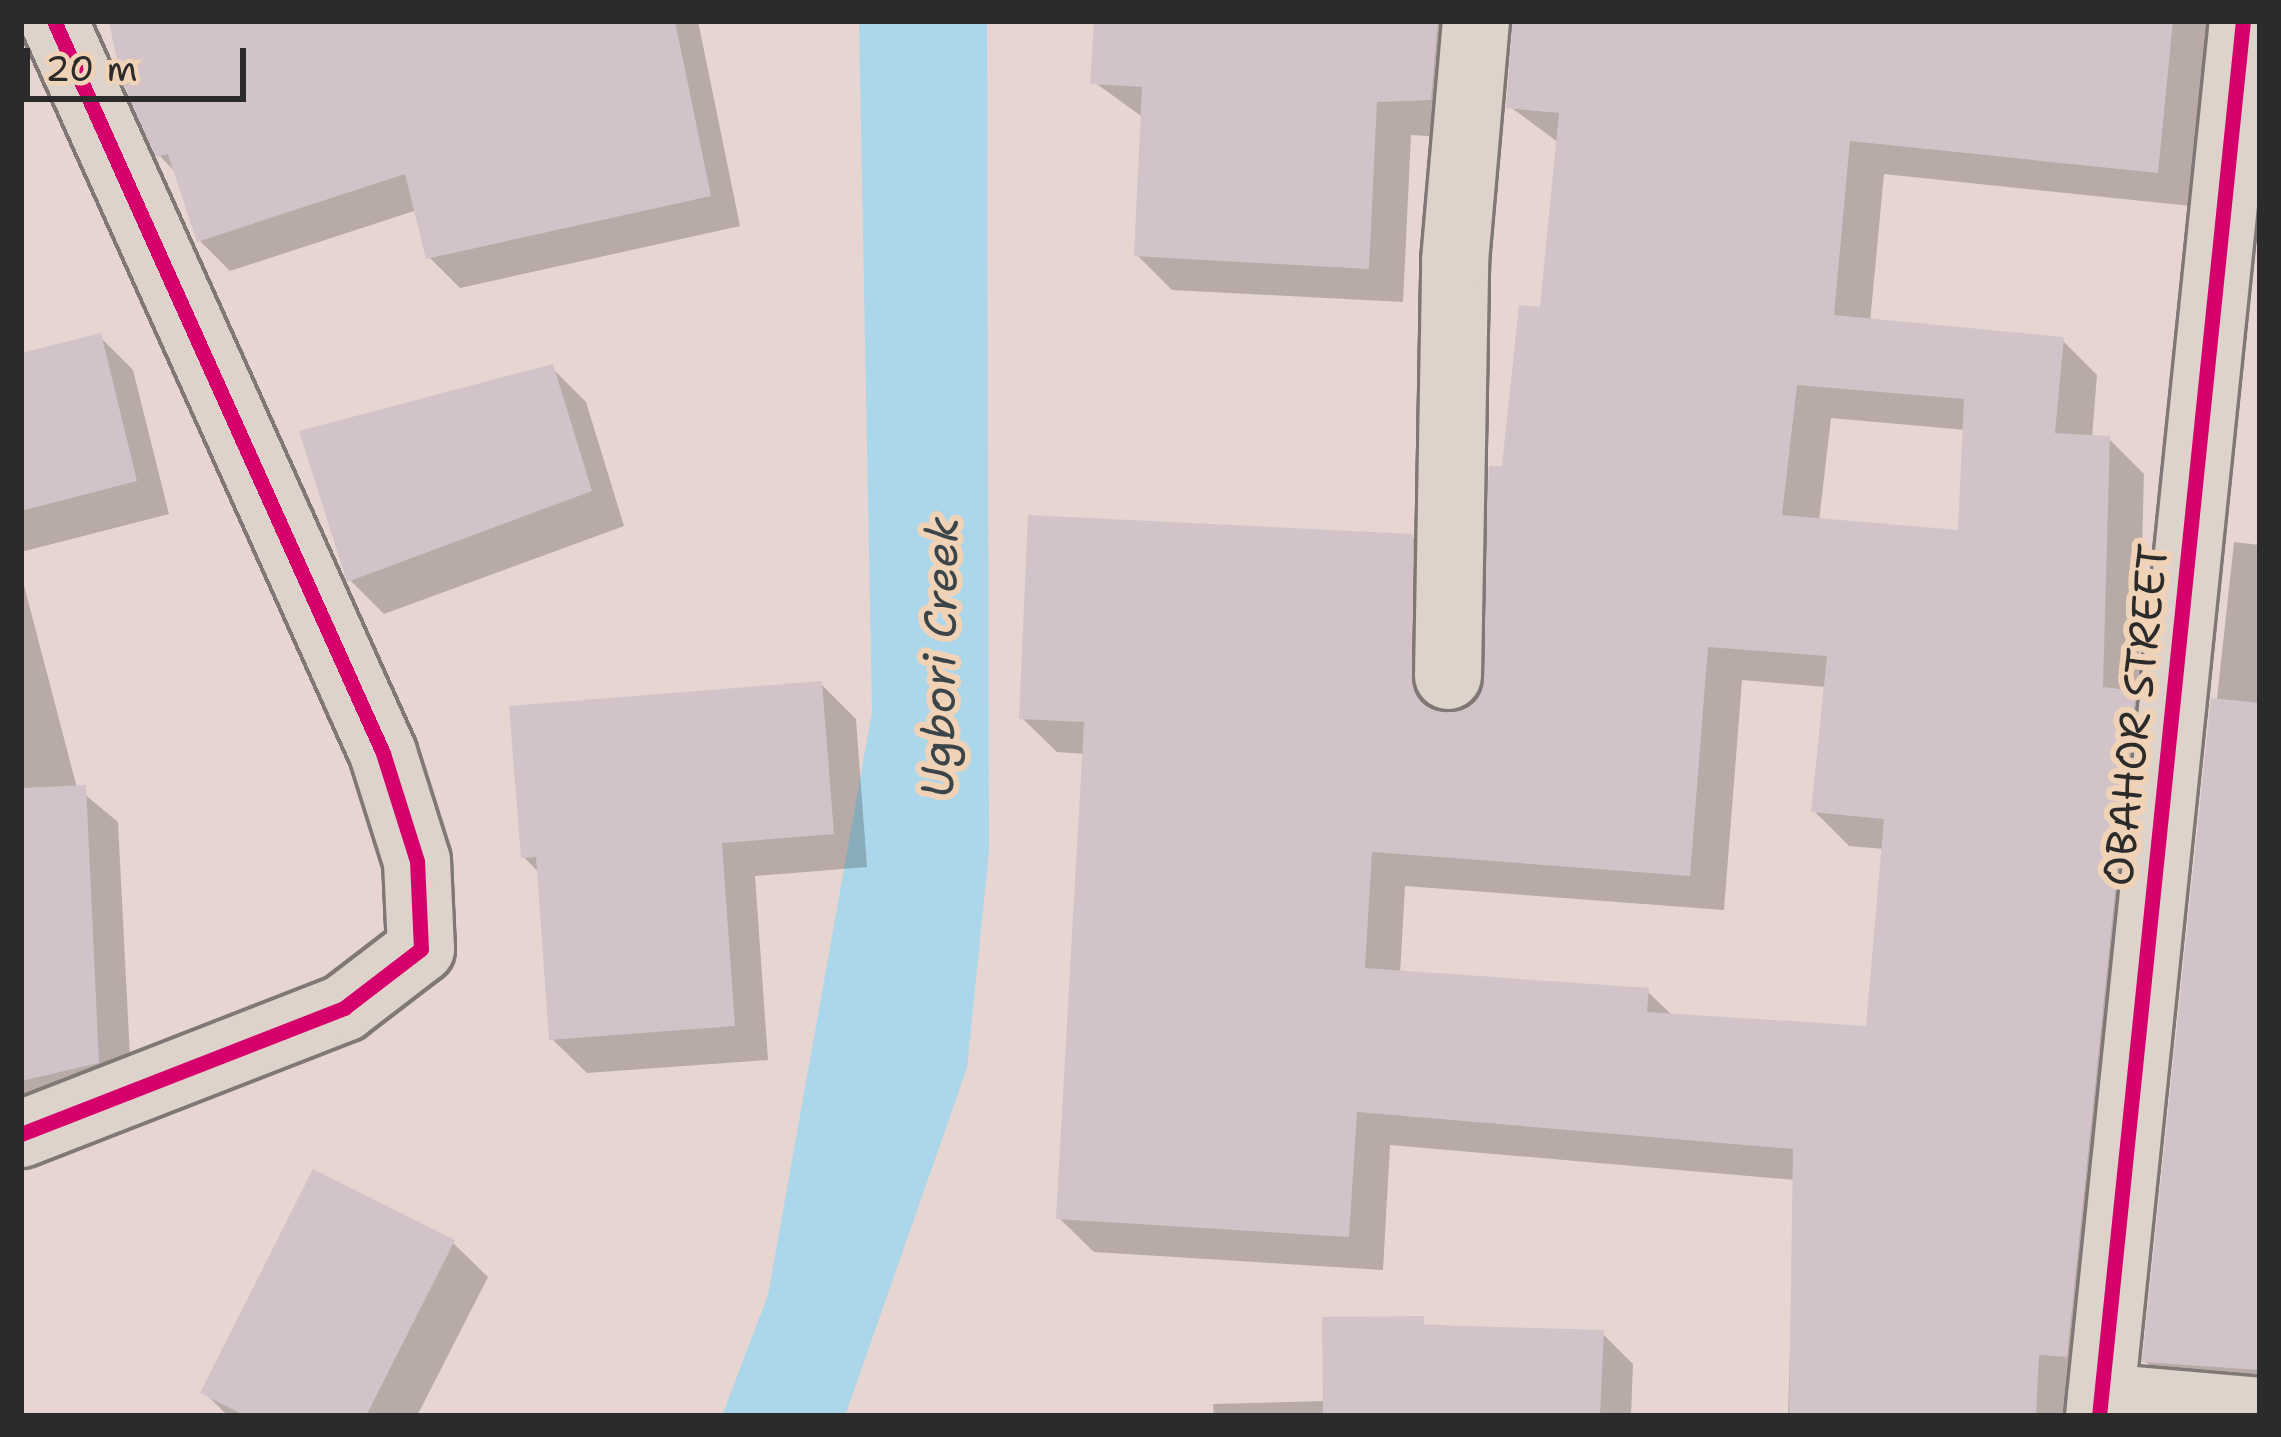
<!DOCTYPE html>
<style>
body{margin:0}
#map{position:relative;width:2281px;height:1437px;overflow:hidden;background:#e6d5d0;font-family:"Shantell Sans",sans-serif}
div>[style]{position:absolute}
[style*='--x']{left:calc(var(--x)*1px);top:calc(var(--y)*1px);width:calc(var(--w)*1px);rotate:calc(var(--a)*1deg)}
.water>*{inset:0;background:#acd7ea}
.shadow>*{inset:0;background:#0003}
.building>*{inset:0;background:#d1c3c8}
.roads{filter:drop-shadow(3px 0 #7f7875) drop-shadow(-3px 0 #7f7875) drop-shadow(0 3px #7f7875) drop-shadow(0 -3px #7f7875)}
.street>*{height:66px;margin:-33px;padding:0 33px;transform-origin:33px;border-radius:33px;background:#ded3cb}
.cycleway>*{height:15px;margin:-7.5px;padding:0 7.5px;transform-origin:7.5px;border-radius:7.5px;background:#d6006c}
span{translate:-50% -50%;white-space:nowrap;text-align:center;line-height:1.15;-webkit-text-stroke:12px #f0d3b7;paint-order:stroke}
.street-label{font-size:42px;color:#2b2b2b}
.water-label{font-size:45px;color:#3b4549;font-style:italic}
.frame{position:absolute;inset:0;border:24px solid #2b2b2b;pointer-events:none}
.scale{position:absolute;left:24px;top:48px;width:222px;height:54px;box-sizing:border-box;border:6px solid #2b2b2b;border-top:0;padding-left:15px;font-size:36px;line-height:42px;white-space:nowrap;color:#2b2b2b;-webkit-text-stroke:9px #f0d3b7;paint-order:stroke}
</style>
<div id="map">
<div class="water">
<div style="clip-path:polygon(859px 21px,987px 21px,989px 851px,967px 1068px,845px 1416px,722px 1416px,768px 1295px,872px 712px)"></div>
</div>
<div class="shadow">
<div style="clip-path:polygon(112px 21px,698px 21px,740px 226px,460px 288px,429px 257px,417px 210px,230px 271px,199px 240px,177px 174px,159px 155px)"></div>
<div style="clip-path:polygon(1097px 21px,1509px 21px,1479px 35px,1461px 138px,1411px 135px,1403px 302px,1172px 290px,1137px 255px,1144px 118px,1094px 82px)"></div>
<div style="clip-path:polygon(evenodd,1513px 21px,2208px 21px,2191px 206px,1884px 174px,1870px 322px,2062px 340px,2097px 375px,2092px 438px,2109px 439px,2144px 474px,2138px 696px,2170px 728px,2071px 1416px,1788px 1416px,1795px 1180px,1390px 1145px,1383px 1270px,1094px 1252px,1059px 1218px,1086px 754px,1057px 752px,1022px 718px,1412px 537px,1446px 572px,1448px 712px,1467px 712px,1488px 677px,1505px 470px,1542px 311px,1559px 143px,1509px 106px,1513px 21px,1831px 418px,1966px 430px,1960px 533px,1819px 521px,1831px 418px,1513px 21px,1742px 680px,1826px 687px,1814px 811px,1849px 846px,1884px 849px,1869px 1030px,1674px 1017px,1647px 991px,1400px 974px,1405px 886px,1724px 910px,1742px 680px)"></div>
<div style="clip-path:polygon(100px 337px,133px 370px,169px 514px,21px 552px,21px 356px)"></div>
<div style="clip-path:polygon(552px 368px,586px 402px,624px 526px,384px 614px,350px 580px)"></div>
<div style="clip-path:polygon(2234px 542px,2260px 545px,2260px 1404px,2180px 1396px,2145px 1361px)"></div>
<div style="clip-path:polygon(21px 574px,77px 788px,118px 822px,132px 1097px,21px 1116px)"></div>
<div style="clip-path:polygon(821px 684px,856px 719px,867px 867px,755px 876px,768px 1060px,587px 1073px,552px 1039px,540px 874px,524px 857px)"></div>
<div style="clip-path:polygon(453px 1243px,488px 1277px,417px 1416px,228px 1416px,204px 1392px)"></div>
<div style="clip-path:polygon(1325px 1320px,1602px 1333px,1633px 1364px,1631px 1416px,1214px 1416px,1213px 1404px,1325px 1401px)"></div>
</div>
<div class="building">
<div style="clip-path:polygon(109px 21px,675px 21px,711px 196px,426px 259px,405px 174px,197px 242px,168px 154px,156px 157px,120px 76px)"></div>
<div style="clip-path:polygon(1094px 21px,1438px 21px,1431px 100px,1377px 102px,1369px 269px,1134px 256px,1142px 87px,1090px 84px)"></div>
<div style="clip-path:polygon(evenodd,1513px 21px,2173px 21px,2158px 173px,1850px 141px,1834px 315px,2064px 337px,2055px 433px,2110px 436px,2103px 687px,2136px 691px,2067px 1357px,2039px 1355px,2036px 1416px,1789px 1416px,1793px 1149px,1357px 1112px,1349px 1237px,1056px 1219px,1084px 722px,1019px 719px,1028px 515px,1413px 534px,1415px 693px,1446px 713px,1479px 696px,1489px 466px,1502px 466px,1519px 305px,1540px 307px,1559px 113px,1506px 108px,1513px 21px,1797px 385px,1964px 399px,1958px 530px,1782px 515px,1797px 385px,1513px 21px,1708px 647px,1827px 656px,1811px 812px,1884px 819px,1866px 1026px,1647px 1012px,1649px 988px,1365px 968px,1372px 852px,1690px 876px,1708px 647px)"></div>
<div style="clip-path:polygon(101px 333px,137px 481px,21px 511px,21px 353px)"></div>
<div style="clip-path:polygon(553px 364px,592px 491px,347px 582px,299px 431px)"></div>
<div style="clip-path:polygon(822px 681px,834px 834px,722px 843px,735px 1026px,549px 1040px,536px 857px,521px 858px,509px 706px)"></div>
<div style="clip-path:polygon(2211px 698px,2260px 703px,2260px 1370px,2142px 1362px)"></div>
<div style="clip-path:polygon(86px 785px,99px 1063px,21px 1081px,21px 788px)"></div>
<div style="clip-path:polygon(313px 1169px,455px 1240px,366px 1416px,246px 1416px,200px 1393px)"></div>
<div style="clip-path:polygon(1424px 1316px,1424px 1325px,1604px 1330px,1600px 1416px,1323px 1416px,1322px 1317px)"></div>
</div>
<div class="roads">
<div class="street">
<div style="--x:1448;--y:676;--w:415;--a:-89"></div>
<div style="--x:1455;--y:261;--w:241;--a:-85"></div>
<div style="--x:21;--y:1134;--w:347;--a:-21.3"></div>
<div style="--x:344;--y:1008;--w:97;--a:-37.5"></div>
<div style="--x:421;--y:949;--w:88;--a:-92.6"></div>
<div style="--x:417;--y:861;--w:113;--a:-107.5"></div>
<div style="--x:383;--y:753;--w:803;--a:-114.2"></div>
<div style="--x:2101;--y:1397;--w:160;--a:5"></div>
<div style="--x:2099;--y:1416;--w:1402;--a:-84.11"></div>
</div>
</div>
<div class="cycleway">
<div style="--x:21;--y:1134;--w:347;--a:-21.3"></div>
<div style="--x:344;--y:1008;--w:97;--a:-37.5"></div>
<div style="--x:421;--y:949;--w:88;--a:-92.6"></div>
<div style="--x:417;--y:861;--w:113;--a:-107.5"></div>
<div style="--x:383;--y:753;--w:803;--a:-114.2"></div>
<div style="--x:2099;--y:1416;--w:1402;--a:-84.11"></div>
</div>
<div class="street-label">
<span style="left:2135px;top:715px;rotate:-84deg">OBAHOR STREET</span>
</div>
<div class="water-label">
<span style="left:940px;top:657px;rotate:-89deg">Ugbori Creek</span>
</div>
<div class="frame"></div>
<div class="scale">20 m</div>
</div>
